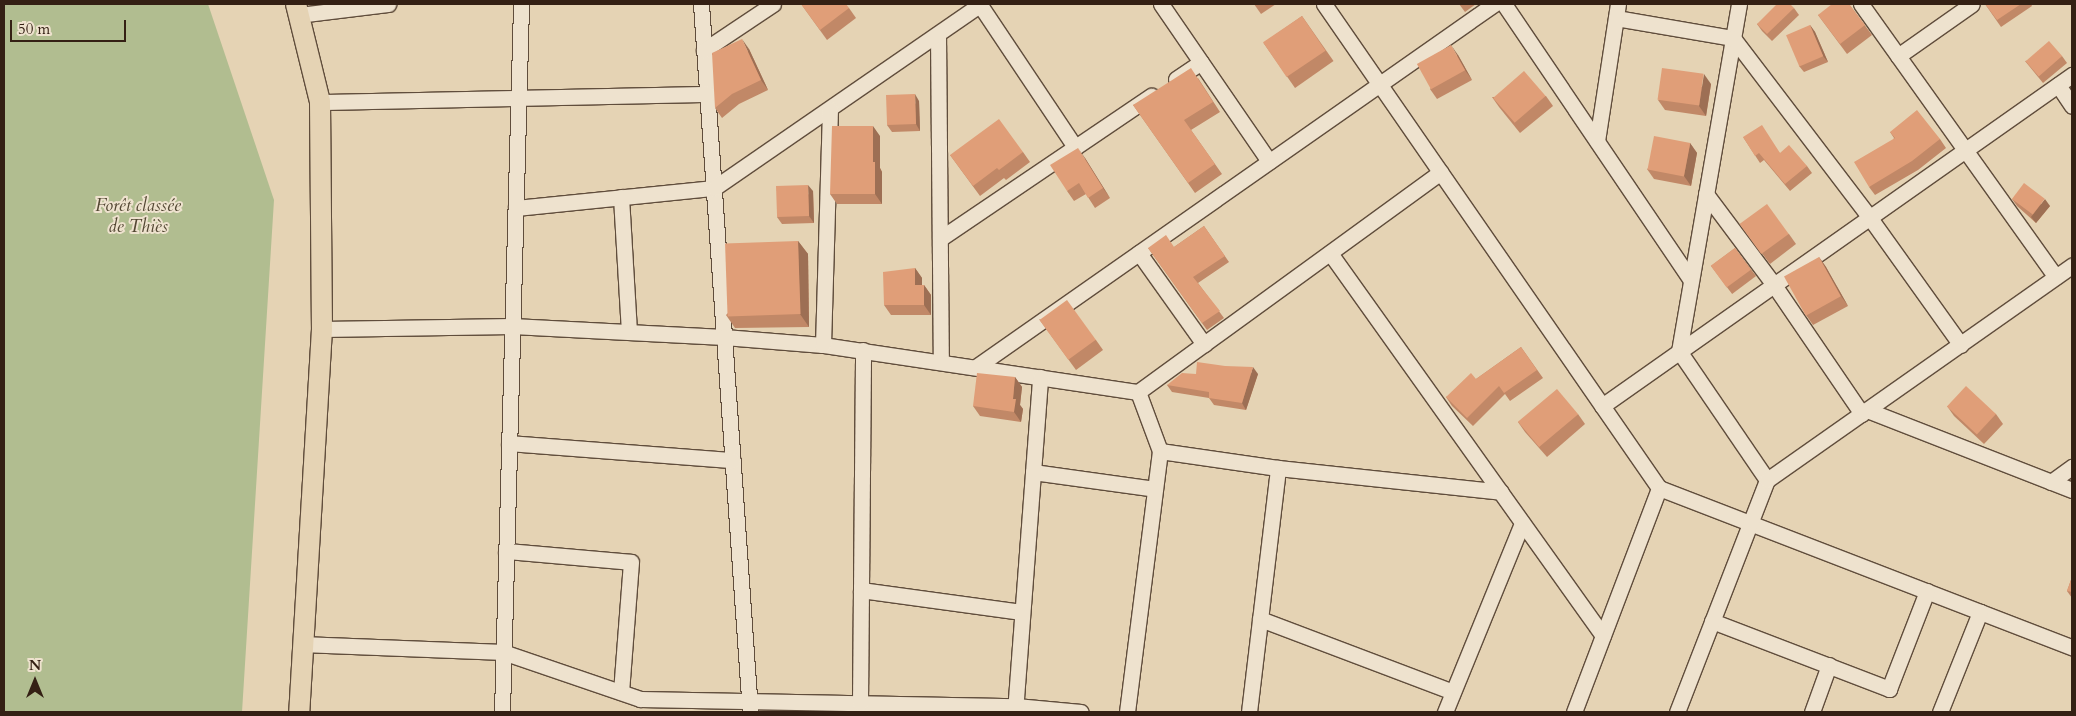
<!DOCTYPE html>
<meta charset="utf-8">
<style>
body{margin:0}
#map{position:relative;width:2076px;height:716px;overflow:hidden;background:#e5d3b4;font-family:Cardo,serif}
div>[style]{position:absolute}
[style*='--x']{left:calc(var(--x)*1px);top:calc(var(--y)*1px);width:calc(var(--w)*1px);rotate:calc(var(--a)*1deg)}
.green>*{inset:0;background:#b1bd90}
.roads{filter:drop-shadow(1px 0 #604d3c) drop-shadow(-1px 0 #604d3c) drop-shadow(0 1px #604d3c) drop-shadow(0 -1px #604d3c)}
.minor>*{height:15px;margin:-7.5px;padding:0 7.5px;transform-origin:7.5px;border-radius:7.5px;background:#eee2ce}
.major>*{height:20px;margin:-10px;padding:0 10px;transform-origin:10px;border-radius:10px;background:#e5d3b4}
.wall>*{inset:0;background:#c18867;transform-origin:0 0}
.shaded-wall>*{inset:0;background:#9d6f54}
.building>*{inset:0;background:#e09e78;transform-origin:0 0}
span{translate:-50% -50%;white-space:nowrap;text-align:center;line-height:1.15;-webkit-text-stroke:4px #eee2ce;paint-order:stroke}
.park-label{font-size:18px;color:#534733;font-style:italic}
.frame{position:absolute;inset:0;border:5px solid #342014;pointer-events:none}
.north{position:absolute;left:10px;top:656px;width:50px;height:50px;-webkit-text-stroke:4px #eee2ce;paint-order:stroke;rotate:0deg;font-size:14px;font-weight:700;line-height:20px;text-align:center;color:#342014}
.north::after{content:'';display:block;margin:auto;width:18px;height:22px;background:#342014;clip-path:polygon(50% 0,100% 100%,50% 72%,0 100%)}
.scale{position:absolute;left:10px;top:20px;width:116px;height:22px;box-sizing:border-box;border:2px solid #342014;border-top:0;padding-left:6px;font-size:15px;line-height:18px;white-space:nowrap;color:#342014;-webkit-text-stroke:4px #eee2ce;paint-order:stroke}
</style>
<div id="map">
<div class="green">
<div style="clip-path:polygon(4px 4px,208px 4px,274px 200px,242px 712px,4px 712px)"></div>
</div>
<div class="roads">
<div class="minor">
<div style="--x:701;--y:4;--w:710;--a:86.04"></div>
<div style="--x:1161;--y:4;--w:191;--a:55.5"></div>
<div style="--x:1324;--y:4;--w:589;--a:55.31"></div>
<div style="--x:1659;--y:488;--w:443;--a:21.1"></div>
<div style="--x:1504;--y:4;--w:333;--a:55.9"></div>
<div style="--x:1739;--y:4;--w:352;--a:99.8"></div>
<div style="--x:1679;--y:351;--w:156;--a:55.7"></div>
<div style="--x:1861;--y:4;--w:335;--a:54.5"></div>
<div style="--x:980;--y:5;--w:171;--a:56.2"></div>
<div style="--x:299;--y:15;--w:90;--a:-7"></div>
<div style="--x:1616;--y:18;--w:119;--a:9.7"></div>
<div style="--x:1733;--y:38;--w:226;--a:52.7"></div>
<div style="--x:1870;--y:218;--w:156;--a:54.4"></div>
<div style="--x:938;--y:34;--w:327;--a:89.5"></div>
<div style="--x:704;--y:50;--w:83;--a:-33.7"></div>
<div style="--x:1898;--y:56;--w:90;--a:-35.1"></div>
<div style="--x:1176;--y:79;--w:30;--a:-34"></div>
<div style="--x:2058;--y:85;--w:25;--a:56"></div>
<div style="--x:320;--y:102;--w:387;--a:-1.2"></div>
<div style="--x:1597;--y:141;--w:139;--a:-81.3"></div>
<div style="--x:1706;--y:194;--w:114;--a:53.2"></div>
<div style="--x:1774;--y:285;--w:156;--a:55.7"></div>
<div style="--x:621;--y:197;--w:135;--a:86.6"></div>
<div style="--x:516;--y:208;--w:199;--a:-5.8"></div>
<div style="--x:714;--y:188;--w:324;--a:-34.6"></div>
<div style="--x:941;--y:238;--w:254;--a:-34.1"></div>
<div style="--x:1139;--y:253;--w:112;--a:54.5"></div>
<div style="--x:1330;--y:253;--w:470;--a:54.5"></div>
<div style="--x:322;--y:329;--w:190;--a:-0.9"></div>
<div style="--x:512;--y:326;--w:212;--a:3"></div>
<div style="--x:724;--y:337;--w:99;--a:4.6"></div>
<div style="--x:823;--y:345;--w:318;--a:8.5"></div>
<div style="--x:1138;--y:392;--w:374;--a:-36"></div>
<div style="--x:823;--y:345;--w:236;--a:-88.3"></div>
<div style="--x:976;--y:367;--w:633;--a:-35.02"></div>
<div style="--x:1602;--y:406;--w:575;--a:-35.16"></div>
<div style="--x:1867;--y:410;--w:220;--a:21.3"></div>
<div style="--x:509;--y:443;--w:224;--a:4.4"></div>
<div style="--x:1160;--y:451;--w:119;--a:8.2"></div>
<div style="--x:1278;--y:468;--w:224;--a:6.1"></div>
<div style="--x:1033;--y:472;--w:123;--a:7.9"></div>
<div style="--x:2051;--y:482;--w:26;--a:-36"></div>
<div style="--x:506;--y:551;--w:125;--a:5"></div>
<div style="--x:631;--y:562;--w:130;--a:94.4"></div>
<div style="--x:861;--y:590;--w:162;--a:7.8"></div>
<div style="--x:1260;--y:619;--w:206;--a:20.7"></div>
<div style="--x:1712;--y:621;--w:190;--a:21"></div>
<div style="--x:1889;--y:689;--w:105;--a:-68.8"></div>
<div style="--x:302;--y:644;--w:201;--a:2.3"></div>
<div style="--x:503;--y:652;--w:145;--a:18.9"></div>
<div style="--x:640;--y:699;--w:376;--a:1.1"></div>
<div style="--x:1016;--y:706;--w:65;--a:5.3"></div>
<div style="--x:860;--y:703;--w:353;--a:-89.5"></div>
<div style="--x:502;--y:712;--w:708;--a:-88.46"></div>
<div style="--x:1015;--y:712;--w:336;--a:-85.7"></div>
<div style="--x:1127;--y:712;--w:263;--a:-82.8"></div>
<div style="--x:1160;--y:451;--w:63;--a:-110.4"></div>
<div style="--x:1249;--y:712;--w:246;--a:-83.2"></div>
<div style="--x:1445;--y:712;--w:204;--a:-67.8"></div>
<div style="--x:1574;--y:712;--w:240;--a:-69.2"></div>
<div style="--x:1677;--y:712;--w:249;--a:-68.8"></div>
<div style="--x:1767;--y:480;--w:373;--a:-35.1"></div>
<div style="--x:1812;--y:712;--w:50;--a:-70.1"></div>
<div style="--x:1940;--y:712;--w:108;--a:-68.2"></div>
</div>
<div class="major">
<div style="--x:296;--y:4;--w:101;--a:76.2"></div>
<div style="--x:320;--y:102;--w:227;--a:89.5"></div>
<div style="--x:322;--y:329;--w:384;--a:93.4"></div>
</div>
</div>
<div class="wall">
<div style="clip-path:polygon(801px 4px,849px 8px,856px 18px,827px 40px)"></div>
<div style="clip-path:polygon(1254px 4px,1276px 4px,1261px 14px)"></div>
<div style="clip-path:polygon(1459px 4px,1476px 4px,1465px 12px)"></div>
<div style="clip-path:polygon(1849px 4px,1872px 35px,1847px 54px,1818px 15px)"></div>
<div style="clip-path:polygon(1985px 4px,2031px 4px,2032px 6px,2001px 27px)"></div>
<div style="clip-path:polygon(1794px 8px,1799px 15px,1772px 41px,1762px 31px,1757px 24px)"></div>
<div style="left:1302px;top:16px;width:55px;height:47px;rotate:55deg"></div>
<div style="clip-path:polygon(1810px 25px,1815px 32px,1828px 62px,1804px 72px,1799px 66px)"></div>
<div style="clip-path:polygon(749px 49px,768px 90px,739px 104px,722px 118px,715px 108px)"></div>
<div style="clip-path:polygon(1458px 55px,1472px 80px,1437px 99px,1430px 89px)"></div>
<div style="clip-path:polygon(2062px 56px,2067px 63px,2043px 83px,2025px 61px)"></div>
<div style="clip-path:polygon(1198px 78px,1220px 112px,1191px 130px,1222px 174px,1195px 193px,1133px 105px)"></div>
<div style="clip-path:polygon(1711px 84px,1706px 116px,1665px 110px,1658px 100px)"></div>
<div style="clip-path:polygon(1546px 96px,1553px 106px,1520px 133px,1499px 107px,1492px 97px)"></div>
<div style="clip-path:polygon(919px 101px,920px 131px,892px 132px,887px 125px)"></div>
<div style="clip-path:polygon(1890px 132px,1940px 139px,1946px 148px,1918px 170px,1875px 195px,1869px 187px,1894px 138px)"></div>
<div style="clip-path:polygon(880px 136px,880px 168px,882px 172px,882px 204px,837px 204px,830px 194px)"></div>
<div style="clip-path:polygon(1743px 137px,1780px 153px,1807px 166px,1812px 173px,1790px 191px,1764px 160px,1760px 163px)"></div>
<div style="clip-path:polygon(1690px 143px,1697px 153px,1691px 186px,1654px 179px,1647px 169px)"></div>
<div style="clip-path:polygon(1023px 152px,1030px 162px,1006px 180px,1004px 178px,980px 196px,950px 155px)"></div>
<div style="clip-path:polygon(1085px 158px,1110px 198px,1095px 208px,1086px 194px,1074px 201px,1067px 191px)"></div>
<div style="clip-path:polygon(813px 191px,814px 223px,782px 224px,777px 217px)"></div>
<div style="clip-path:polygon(2012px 199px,2050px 206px,2036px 223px,2017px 206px)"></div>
<div style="clip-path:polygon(1740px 224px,1789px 234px,1796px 244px,1770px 264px)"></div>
<div style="clip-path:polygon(1204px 226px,1229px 262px,1198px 283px,1224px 318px,1207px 330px,1148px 248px,1174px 247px)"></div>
<div style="clip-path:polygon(798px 241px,808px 254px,809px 327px,735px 328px,726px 315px)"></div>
<div style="left:1735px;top:248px;width:35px;height:30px;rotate:53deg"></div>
<div style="clip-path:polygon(1819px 257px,1826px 267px,1848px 306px,1813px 325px,1806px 315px)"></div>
<div style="clip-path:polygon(915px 268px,922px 278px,922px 285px,924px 285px,931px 295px,931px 315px,891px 315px,884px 305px)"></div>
<div style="clip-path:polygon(1039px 319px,1096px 340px,1103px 350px,1076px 370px)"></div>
<div style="clip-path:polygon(1521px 347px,1543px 378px,1510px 401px,1505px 394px,1473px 426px,1452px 406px,1446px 397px,1476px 379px)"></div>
<div style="clip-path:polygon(1196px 374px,1258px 374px,1246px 410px,1214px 405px,1209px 398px,1172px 392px,1167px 385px)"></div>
<div style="clip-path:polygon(1015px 377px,1022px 387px,1020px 405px,1023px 409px,1021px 422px,980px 416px,973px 406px)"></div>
<div style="clip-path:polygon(1947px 406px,1996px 414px,2003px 424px,1984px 444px,1954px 416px)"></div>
<div style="clip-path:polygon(1578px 414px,1585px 424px,1547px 457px,1525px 432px,1518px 422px)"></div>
<div style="clip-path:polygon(2072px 577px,2072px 598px,2067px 591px)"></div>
</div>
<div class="shaded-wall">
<div style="clip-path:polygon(1810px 25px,1815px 32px,1828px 62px,1823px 56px)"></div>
<div style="clip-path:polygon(742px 39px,749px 49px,768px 90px,761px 80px)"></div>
<div style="clip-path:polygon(1451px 45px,1458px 55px,1472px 80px,1465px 70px)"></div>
<div style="clip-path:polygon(1704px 74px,1711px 84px,1706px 116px,1699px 106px)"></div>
<div style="clip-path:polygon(915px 94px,919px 101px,920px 131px,916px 124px)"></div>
<div style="clip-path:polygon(873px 126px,880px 136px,880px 168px,882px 172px,882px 204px,875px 194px,873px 162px)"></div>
<div style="clip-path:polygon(1690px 143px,1697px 153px,1691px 186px,1684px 176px)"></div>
<div style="clip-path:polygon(1078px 148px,1085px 158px,1110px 198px,1103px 188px)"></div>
<div style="clip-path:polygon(808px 185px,813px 191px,814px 223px,809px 216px)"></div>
<div style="clip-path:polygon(2045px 199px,2050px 206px,2036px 223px,2031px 217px)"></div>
<div style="clip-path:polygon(798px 241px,808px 254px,809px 327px,800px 314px)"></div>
<div style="clip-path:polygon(1819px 257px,1826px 267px,1848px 306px,1841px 296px)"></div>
<div style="clip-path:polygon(915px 268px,922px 278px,922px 295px,915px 285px)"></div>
<div style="clip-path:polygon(924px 285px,931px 295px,931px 315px,924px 305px)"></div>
<div style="clip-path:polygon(1253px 367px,1258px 374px,1246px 410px,1242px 403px)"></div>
<div style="clip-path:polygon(1015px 377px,1022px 387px,1020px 405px,1023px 409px,1021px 422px,1014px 412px,1013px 399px)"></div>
</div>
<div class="building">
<div style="clip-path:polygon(801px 4px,846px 4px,849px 8px,820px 30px)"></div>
<div style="clip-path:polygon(1777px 4px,1790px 4px,1794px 8px,1767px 34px,1757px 24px)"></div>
<div style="clip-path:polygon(1832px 4px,1849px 4px,1865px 25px,1840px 44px,1818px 15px)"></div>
<div style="clip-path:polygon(1985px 4px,2021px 4px,1997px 20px)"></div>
<div style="left:1302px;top:16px;width:42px;height:47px;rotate:56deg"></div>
<div style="left:1810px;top:25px;width:34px;height:26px;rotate:67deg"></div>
<div style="clip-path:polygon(742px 39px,761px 80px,732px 94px,715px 108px,712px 53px)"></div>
<div style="left:2049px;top:41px;width:20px;height:31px;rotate:49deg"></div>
<div style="left:1451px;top:45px;width:29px;height:39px;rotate:61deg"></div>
<div style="clip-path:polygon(1191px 68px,1213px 102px,1184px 120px,1215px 164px,1188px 183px,1133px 105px)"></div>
<div style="left:1662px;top:68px;width:42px;height:32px;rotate:8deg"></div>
<div style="left:1524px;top:71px;width:33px;height:41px;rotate:49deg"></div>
<div style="left:915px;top:94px;width:30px;height:29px;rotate:88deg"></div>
<div style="clip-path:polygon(1917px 110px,1940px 139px,1912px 161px,1869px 187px,1854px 162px,1895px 138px,1890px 132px)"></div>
<div style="clip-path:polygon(999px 119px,1023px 152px,999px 170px,997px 168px,973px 186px,950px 155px)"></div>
<div style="clip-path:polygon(1762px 125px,1780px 153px,1789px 145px,1807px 166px,1785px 184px,1759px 153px,1755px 156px,1743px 137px)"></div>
<div style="clip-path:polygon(832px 126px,873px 126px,873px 162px,875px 162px,875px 194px,830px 194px)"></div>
<div style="left:1654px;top:136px;width:37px;height:34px;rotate:11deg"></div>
<div style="clip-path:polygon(1078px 148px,1103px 188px,1088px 198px,1079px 183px,1067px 191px,1050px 165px)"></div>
<div style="left:2024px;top:183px;width:26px;height:20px;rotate:37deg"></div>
<div style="left:808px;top:185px;width:31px;height:32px;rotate:88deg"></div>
<div style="left:1767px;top:204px;width:37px;height:34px;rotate:54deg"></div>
<div style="clip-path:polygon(1204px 226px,1225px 256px,1193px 277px,1220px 311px,1202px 323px,1148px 248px,1166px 235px,1174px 247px)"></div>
<div style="left:798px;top:241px;width:73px;height:73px;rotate:88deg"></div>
<div style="left:1735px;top:248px;width:27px;height:30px;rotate:54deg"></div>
<div style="left:1819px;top:257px;width:45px;height:40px;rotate:61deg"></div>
<div style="clip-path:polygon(915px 268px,915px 285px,924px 285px,924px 305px,884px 305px,883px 272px)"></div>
<div style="left:1067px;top:300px;width:49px;height:34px;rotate:54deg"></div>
<div style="clip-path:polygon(1521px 347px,1537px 370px,1504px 393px,1499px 386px,1467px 418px,1446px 397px,1471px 373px,1476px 379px)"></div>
<div style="clip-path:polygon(1197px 362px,1225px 366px,1253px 367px,1242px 403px,1209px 398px,1209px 392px,1167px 385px,1182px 373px,1196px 374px)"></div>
<div style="clip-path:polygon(977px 373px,1015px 377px,1013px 399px,1016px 399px,1014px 412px,973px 406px)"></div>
<div style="left:1966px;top:386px;width:41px;height:28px;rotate:43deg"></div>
<div style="left:1557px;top:389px;width:33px;height:51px;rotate:50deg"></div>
<div style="clip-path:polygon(2072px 577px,2072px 592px,2067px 591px)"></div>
</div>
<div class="park-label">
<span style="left:138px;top:217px">Forêt classée<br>de Thiès</span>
</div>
<div class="frame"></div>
<div class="north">N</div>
<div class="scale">50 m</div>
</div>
